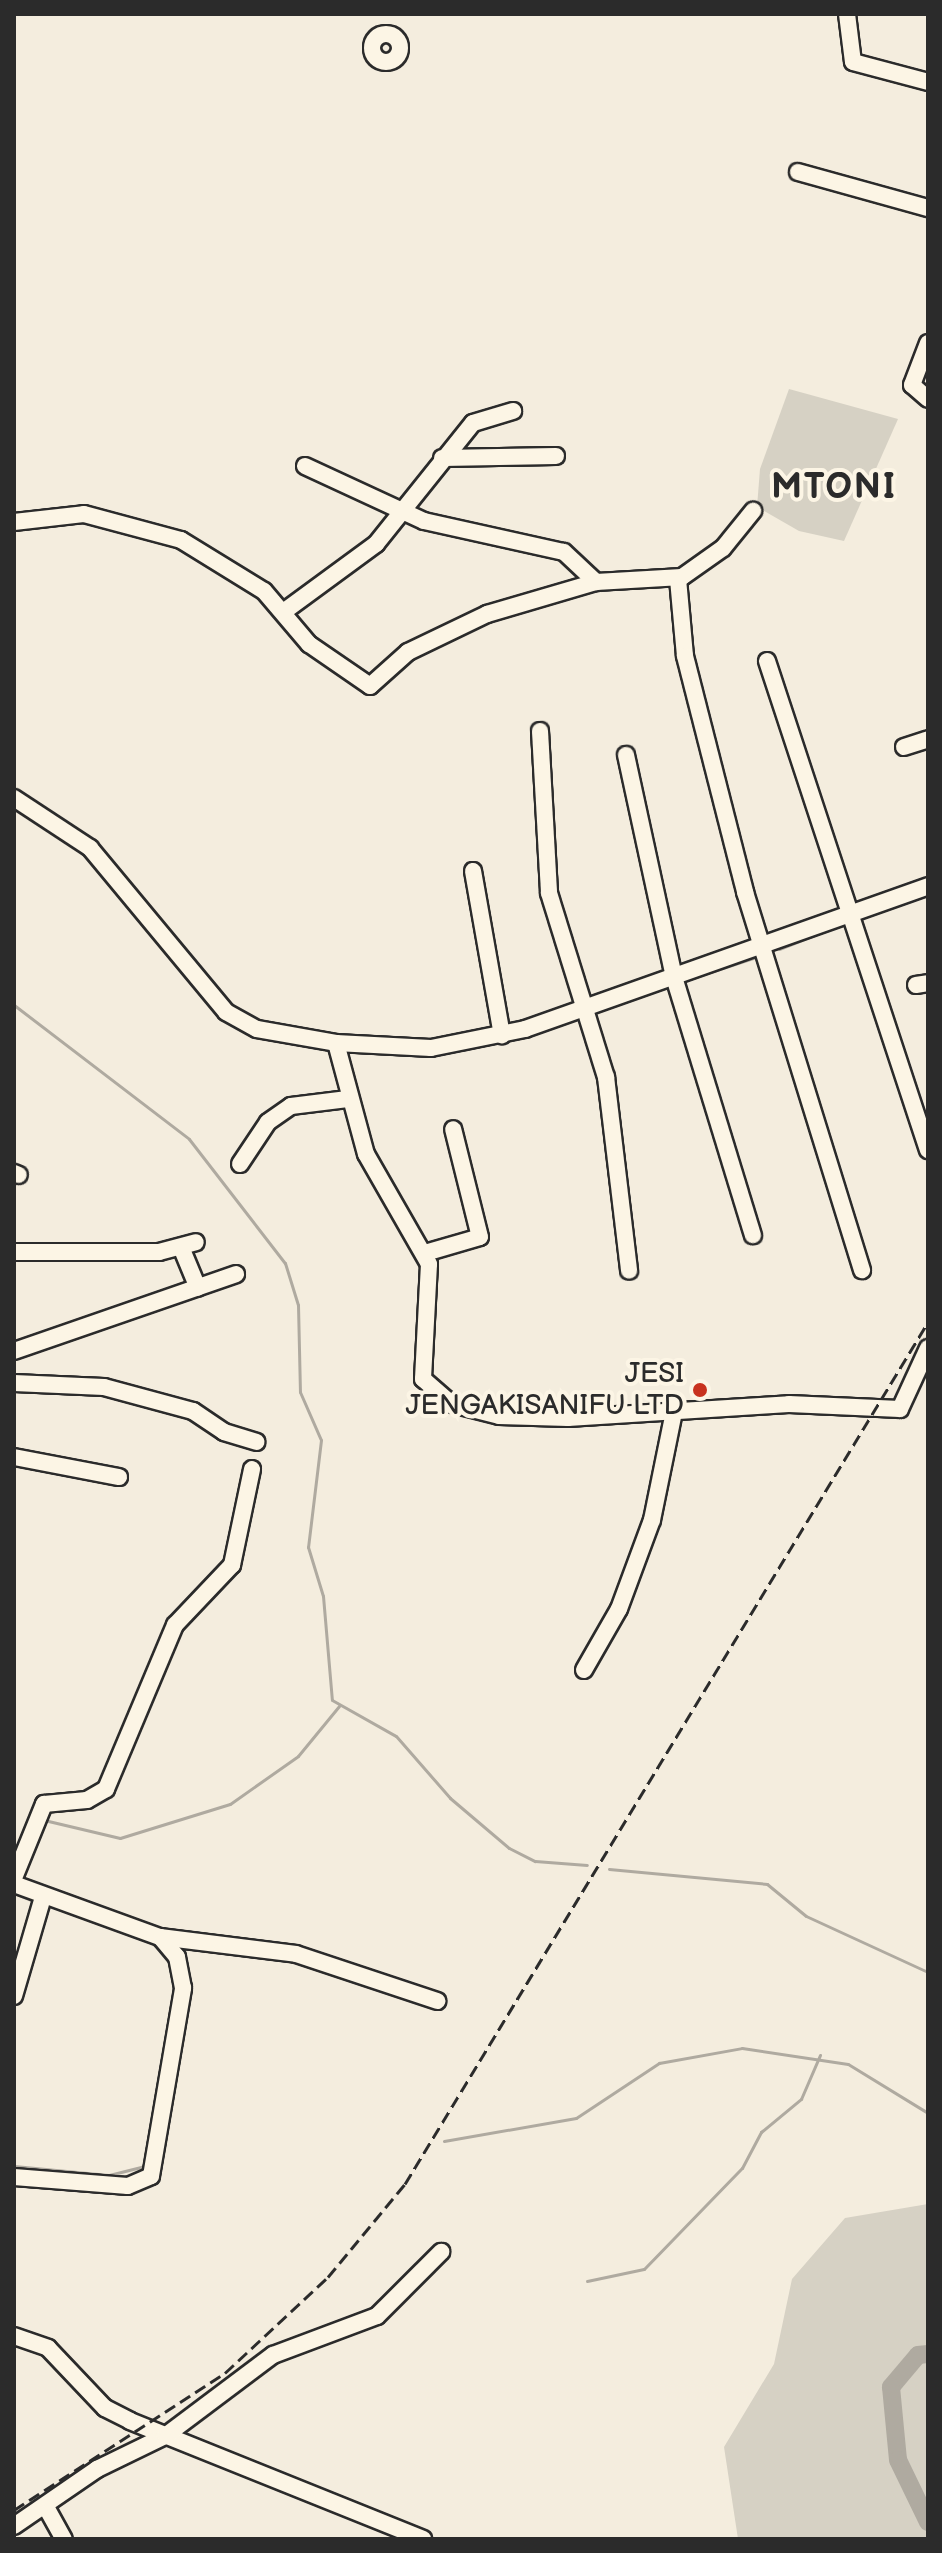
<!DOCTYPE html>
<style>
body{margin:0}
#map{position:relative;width:942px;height:2553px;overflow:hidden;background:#f4edde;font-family:"Balsamiq Sans",sans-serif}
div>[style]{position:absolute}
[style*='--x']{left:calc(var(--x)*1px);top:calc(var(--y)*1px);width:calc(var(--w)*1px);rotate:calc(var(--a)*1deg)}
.green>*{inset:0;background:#d6d1c4}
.stream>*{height:3px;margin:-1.5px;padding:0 1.5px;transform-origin:1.5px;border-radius:1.5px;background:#afaaa0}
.river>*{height:18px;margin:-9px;padding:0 9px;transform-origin:9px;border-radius:9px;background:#afaaa0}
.roads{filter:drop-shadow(2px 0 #2b2b2b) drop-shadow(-2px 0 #2b2b2b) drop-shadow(0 2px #2b2b2b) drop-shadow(0 -2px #2b2b2b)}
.minor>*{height:16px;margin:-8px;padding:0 8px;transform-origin:8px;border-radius:8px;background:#fcf5e5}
.minor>.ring{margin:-8px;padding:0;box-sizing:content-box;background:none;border:16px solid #fcf5e5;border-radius:50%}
.rail>*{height:3px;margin-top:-1.5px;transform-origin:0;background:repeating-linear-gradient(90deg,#2b2b2b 0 12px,transparent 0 18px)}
.dots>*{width:22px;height:22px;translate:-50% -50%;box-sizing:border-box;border:4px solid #fcf5e5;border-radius:50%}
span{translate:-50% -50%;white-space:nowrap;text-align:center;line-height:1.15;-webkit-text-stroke:8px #fcf5e5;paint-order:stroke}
.poi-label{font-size:28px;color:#2b2b2b}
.right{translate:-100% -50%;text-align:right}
.district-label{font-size:36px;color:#2b2b2b;font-weight:700;letter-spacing:2px}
.frame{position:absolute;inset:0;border:16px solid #2b2b2b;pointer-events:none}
</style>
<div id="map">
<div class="green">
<div style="clip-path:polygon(789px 389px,898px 419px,844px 541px,799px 531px,757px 507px,760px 469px)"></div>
<div style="clip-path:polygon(928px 2204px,928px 2539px,738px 2539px,724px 2447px,774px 2364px,792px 2279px,845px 2218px)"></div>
</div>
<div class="stream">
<div style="--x:898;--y:889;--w:23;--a:-20"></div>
<div style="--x:779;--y:949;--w:55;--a:-21.4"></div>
<div style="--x:686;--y:980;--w:77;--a:-18.2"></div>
<div style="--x:14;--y:1005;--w:220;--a:37.4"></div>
<div style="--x:189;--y:1139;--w:157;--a:52.3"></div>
<div style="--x:285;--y:1263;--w:44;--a:72.8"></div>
<div style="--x:298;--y:1305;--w:87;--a:88.7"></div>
<div style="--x:300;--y:1392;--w:52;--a:66.4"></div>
<div style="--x:321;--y:1440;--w:108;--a:96.9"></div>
<div style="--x:308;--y:1547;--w:51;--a:73"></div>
<div style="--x:323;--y:1596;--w:104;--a:85.1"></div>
<div style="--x:332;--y:1700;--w:73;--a:29.4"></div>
<div style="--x:396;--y:1736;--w:82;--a:48.9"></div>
<div style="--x:450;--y:1798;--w:77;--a:40.3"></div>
<div style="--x:509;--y:1848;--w:29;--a:27"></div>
<div style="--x:535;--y:1861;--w:52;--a:4.4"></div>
<div style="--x:504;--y:1025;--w:45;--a:-15.6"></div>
<div style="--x:463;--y:1050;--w:28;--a:-13"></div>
<div style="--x:44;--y:1820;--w:78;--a:13.3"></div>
<div style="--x:120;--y:1838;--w:115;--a:-17.2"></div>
<div style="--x:230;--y:1804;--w:83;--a:-35.2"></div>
<div style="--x:298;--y:1756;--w:65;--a:-50.6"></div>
<div style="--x:609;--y:1869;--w:159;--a:5.4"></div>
<div style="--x:767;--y:1884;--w:50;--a:39.4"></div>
<div style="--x:806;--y:1916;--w:134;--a:24.7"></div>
<div style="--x:14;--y:1893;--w:24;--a:22"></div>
<div style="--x:89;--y:1920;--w:40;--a:18.9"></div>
<div style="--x:149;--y:1940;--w:21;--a:43"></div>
<div style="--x:444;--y:2141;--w:134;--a:-9.9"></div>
<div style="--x:576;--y:2118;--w:100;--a:-33.5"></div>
<div style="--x:659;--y:2063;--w:84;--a:-10.2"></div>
<div style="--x:742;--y:2048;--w:107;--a:8.6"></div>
<div style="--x:848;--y:2064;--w:94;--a:31.5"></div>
<div style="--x:14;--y:2166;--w:95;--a:5.4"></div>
<div style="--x:109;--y:2175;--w:37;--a:-14"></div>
<div style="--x:587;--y:2281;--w:58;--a:-11.9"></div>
<div style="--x:644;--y:2269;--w:141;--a:-45.9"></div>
<div style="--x:742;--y:2168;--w:41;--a:-62.2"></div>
<div style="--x:761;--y:2132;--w:52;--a:-39.5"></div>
<div style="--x:801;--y:2099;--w:48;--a:-66.6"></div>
</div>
<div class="river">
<div style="--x:928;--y:2354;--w:10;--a:174"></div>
<div style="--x:918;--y:2355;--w:42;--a:130.2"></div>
<div style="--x:891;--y:2387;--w:73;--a:84.5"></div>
<div style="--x:898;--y:2460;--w:69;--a:64.2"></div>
</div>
<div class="roads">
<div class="minor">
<div style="--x:847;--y:14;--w:48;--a:82.9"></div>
<div style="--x:853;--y:62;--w:78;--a:14.9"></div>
<div class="ring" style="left:372px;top:34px;width:12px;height:12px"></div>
<div style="--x:798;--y:172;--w:135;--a:15.5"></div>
<div style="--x:928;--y:343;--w:45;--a:110.9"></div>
<div style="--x:912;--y:385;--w:21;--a:41"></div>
<div style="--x:442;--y:458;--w:114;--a:-1"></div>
<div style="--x:305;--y:466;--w:131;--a:24.8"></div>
<div style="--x:424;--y:521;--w:143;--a:12.5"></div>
<div style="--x:564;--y:552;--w:44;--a:43.2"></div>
<div style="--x:14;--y:522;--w:70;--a:-6.5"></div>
<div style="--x:84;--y:514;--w:100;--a:15"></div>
<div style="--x:181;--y:540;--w:97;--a:31.6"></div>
<div style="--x:264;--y:591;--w:70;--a:49.7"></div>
<div style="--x:309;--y:644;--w:74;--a:34.5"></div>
<div style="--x:370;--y:686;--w:51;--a:-41.8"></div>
<div style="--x:408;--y:652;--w:88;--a:-25.7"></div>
<div style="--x:487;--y:614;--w:114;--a:-16.4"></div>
<div style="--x:596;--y:582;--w:86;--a:-3.3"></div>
<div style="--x:682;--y:577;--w:50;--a:-35.3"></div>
<div style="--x:723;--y:548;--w:48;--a:-51"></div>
<div style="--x:678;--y:579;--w:77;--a:84.8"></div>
<div style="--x:685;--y:656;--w:244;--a:75.7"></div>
<div style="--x:745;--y:892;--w:396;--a:72.8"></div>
<div style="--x:286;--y:610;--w:112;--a:-36.3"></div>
<div style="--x:376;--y:544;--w:155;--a:-51.3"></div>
<div style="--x:473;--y:423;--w:42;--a:-16.7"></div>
<div style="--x:767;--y:661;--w:515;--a:71.78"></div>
<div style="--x:540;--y:731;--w:162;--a:86.8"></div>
<div style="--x:549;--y:893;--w:193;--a:72.8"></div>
<div style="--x:606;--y:1077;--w:195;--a:83.2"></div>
<div style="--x:904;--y:747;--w:25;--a:-18"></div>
<div style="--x:626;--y:755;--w:227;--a:77.8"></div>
<div style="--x:674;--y:977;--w:270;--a:73"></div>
<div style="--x:14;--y:798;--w:91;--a:33.3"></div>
<div style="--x:90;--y:848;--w:213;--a:50.3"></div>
<div style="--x:226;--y:1012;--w:35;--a:29"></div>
<div style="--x:257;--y:1029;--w:80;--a:10"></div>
<div style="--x:336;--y:1043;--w:95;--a:3"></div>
<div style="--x:431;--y:1048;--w:96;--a:-11.4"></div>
<div style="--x:525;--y:1029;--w:428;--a:-19.5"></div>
<div style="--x:473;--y:871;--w:167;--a:80"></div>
<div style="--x:916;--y:985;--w:12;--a:-9"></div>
<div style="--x:336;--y:1043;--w:115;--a:74.9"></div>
<div style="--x:366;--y:1154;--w:127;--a:60.2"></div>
<div style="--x:429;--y:1264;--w:115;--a:93"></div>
<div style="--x:423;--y:1379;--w:38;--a:41"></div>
<div style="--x:452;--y:1404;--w:49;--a:14.3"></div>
<div style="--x:499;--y:1416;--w:69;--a:1.7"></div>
<div style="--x:568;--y:1418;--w:221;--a:-3.6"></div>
<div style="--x:789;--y:1404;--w:111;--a:2.6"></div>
<div style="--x:900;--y:1409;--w:67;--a:-65.3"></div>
<div style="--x:240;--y:1164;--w:50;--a:-56.3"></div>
<div style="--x:268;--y:1122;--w:28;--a:-35"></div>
<div style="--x:291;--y:1106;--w:57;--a:-7"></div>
<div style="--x:14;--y:1173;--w:5;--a:22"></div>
<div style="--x:181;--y:1247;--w:44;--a:67.5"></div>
<div style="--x:14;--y:1252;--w:145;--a:0"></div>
<div style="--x:159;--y:1252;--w:38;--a:-15"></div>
<div style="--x:425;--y:1253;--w:57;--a:-16.2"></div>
<div style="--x:480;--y:1237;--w:111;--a:-104"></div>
<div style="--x:14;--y:1351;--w:235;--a:-19.1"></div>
<div style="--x:14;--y:1383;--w:90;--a:2.5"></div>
<div style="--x:104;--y:1387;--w:92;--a:15.1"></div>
<div style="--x:193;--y:1411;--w:37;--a:34"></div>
<div style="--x:224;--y:1432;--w:34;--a:17"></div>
<div style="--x:14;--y:1457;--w:107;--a:10.8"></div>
<div style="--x:584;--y:1670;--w:70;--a:-60.2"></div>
<div style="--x:619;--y:1609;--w:95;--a:-69.7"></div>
<div style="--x:652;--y:1520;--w:115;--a:-78.5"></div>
<div style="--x:14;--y:1878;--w:80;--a:-67.9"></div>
<div style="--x:44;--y:1804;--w:43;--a:-5.3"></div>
<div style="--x:87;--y:1800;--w:22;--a:-30"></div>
<div style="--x:106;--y:1789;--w:178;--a:-67.2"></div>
<div style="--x:175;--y:1625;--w:83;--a:-46.5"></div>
<div style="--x:232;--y:1565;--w:98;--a:-78.2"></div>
<div style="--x:14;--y:1884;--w:155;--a:20"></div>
<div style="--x:160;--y:1937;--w:137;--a:7.1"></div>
<div style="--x:296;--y:1954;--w:149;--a:18.4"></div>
<div style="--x:14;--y:1996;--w:103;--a:-73.7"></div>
<div style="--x:14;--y:2177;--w:114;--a:4.5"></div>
<div style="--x:128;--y:2186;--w:25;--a:-23"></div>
<div style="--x:151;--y:2176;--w:191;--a:-80.3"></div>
<div style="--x:183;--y:1988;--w:32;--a:-101"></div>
<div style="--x:177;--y:1957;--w:26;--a:-130"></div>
<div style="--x:14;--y:2336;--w:36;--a:19"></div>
<div style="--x:48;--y:2348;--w:83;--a:46.5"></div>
<div style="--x:105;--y:2408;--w:28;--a:27"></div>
<div style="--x:130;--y:2421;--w:316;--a:21.9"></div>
<div style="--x:46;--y:2507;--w:37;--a:61"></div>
<div style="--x:14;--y:2526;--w:101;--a:-34.5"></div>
<div style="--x:97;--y:2469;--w:76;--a:-25.9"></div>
<div style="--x:165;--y:2436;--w:135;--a:-36.9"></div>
<div style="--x:273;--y:2355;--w:111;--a:-20.6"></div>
<div style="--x:377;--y:2316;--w:91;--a:-45"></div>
</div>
</div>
<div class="rail">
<div style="--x:14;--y:2510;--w:252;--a:-33"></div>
<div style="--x:225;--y:2373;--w:141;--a:-43"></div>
<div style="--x:328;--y:2277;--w:121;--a:-50.4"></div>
<div style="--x:405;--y:2184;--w:1008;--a:-58.75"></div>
</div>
<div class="dots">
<div style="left:700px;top:1390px;background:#c8321e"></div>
</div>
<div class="poi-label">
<span class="right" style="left:684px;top:1390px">JESI<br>JENGAKISANIFU LTD</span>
</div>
<div class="district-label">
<span style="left:834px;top:488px">MTONI</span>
</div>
<div class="frame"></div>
</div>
